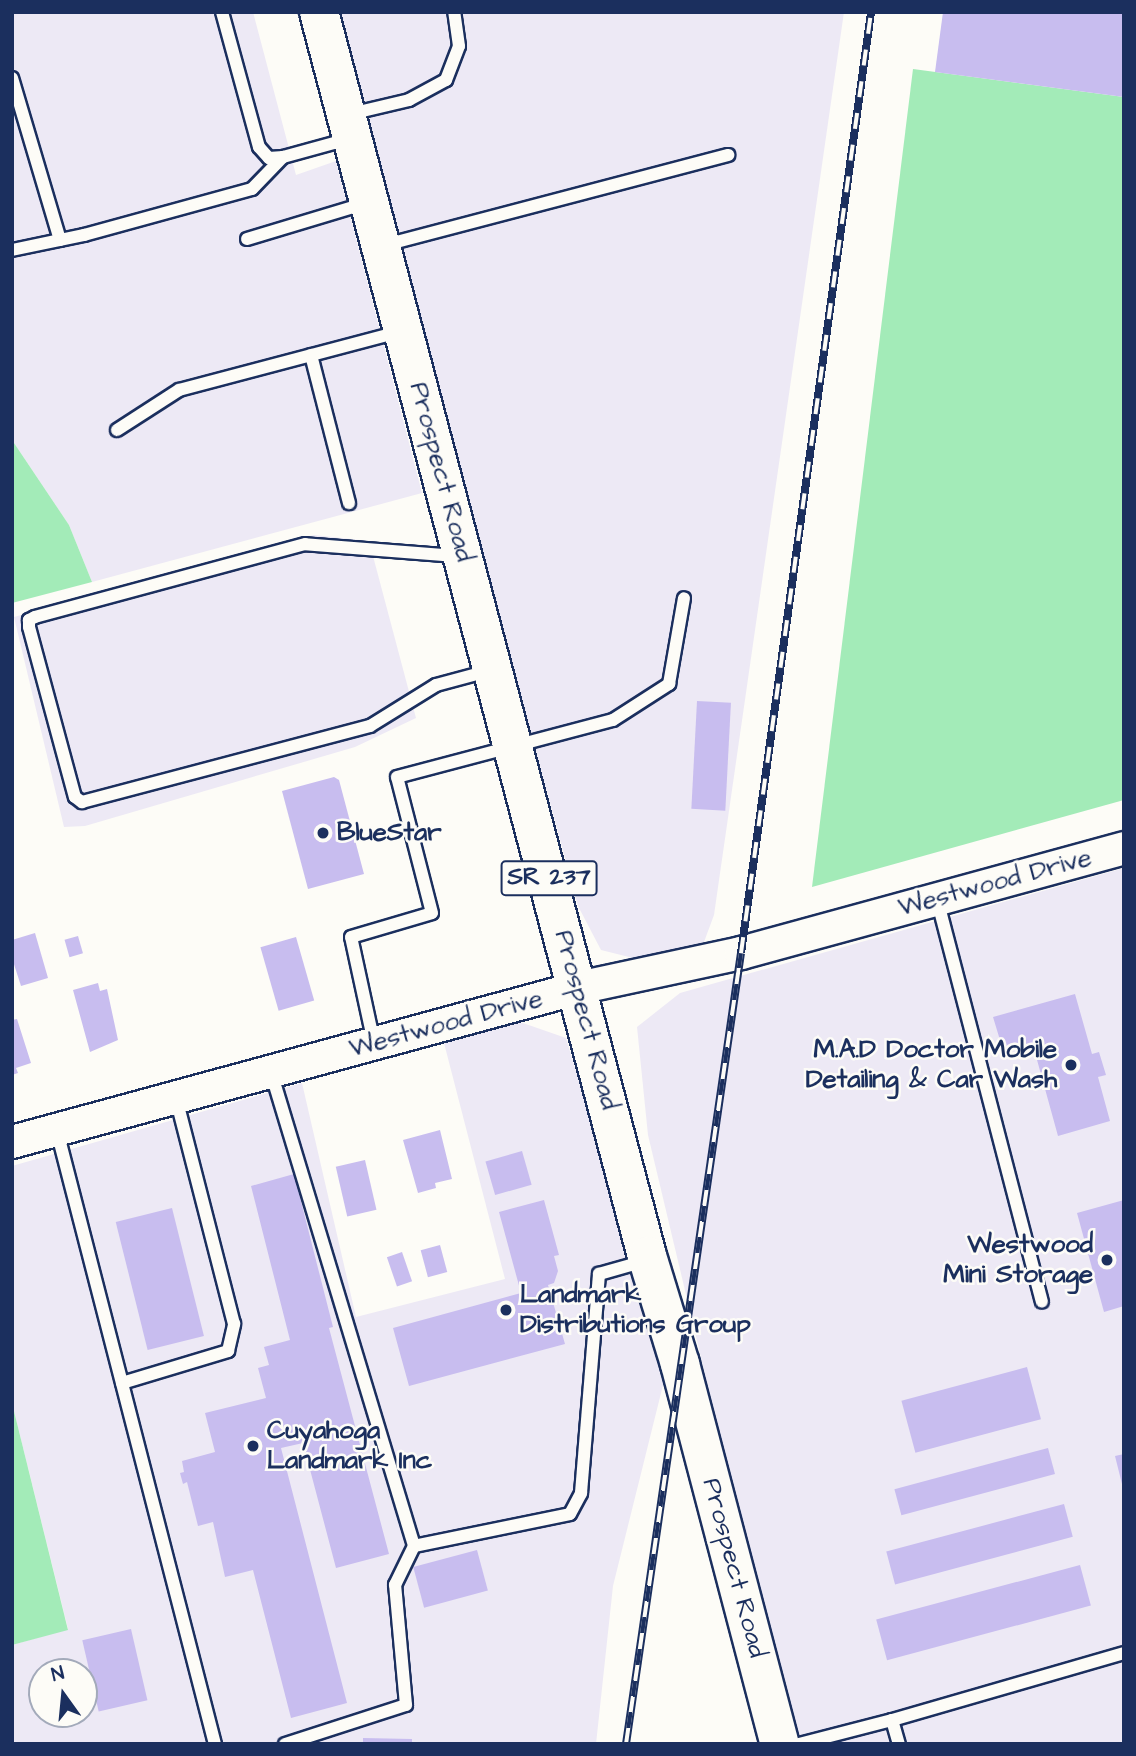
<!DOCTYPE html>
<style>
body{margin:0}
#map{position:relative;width:1136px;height:1756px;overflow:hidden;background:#fdfcf7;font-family:"Architects Daughter",sans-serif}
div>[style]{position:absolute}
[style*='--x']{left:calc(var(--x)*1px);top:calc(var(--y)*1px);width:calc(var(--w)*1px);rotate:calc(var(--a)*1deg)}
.built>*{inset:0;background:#ede9f5}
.green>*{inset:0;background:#a3ebb8}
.building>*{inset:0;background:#c8bdef;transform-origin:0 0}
.roads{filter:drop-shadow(2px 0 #1b2f5e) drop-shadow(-2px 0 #1b2f5e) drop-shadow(0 2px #1b2f5e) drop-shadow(0 -2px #1b2f5e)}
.service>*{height:12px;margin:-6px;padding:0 6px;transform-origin:6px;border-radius:6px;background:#fdfcf7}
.tertiary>*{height:32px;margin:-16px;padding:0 16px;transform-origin:16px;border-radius:16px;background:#fdfcf7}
.primary>*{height:38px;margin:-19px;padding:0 19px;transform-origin:19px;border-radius:19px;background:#fdfcf7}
.rail>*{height:8px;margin-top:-4px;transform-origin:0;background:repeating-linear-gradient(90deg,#fdfcf7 0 16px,#1b2f5e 0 32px);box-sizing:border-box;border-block:2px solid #1b2f5e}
.dots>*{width:19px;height:19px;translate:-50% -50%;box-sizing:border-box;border:4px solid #fdfcf7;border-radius:50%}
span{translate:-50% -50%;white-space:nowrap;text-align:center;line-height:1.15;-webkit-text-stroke:5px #fdfcf7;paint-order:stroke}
.shield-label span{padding:2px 5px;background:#fdfcf7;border:2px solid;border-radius:5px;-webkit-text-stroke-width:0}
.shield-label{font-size:24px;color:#1b2f5e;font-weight:700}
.street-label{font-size:26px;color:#1b2f5e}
.poi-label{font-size:26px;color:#1b2f5e;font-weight:700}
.left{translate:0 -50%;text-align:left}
.right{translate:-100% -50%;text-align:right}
.frame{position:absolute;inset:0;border:14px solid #1b2f5e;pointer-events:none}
.north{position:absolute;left:28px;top:1658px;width:70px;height:70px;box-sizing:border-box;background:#fdfcf7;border:2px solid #a3aaba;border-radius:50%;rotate:345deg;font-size:19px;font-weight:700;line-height:28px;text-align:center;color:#1b2f5e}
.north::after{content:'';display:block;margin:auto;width:24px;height:32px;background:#1b2f5e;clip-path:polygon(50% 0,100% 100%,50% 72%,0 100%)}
</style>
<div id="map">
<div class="built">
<div style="clip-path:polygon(12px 12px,253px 12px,296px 175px,336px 161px,422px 493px,92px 582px,69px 525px,12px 440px)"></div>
<div style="clip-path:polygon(335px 12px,844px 12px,714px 915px,704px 942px,637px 959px,601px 950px,578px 906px)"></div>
<div style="clip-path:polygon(314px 535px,369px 541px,416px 718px,355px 747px,85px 826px,64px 827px,14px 617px)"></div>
<div style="clip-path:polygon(1124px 868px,1124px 1744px,793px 1744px,648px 1135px,637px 1027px,680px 993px)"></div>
<div style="clip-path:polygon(evenodd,520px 1022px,566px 1038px,666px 1373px,613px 1586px,596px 1744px,12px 1744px,12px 1645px,68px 1629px,12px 1403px,12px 1166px,302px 1083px,356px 1317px,505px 1279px,444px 1043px,520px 1022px,42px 1672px,84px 1672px,84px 1714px,42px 1714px,42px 1672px)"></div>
</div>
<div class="green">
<div style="clip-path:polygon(913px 69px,1124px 97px,1124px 800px,812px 887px)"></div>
<div style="clip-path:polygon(12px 440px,69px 525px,92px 582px,12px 603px)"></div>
<div style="clip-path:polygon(12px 1403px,68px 1630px,12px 1645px)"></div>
</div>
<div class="building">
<div style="clip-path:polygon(943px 12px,1124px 12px,1124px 97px,935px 72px)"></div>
<div style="left:697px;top:701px;width:34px;height:108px;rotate:3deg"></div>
<div style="clip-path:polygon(334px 777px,339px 780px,364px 874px,308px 889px,282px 791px)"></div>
<div style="clip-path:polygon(35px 933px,48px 978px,21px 986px,12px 958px,12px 940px)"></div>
<div style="left:78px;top:936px;width:18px;height:14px;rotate:74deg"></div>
<div style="left:296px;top:937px;width:66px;height:37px;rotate:74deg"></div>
<div style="clip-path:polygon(98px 983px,100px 991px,107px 989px,118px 1040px,90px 1052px,73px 990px)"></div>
<div style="clip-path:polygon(1075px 994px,1092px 1054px,1099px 1052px,1106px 1075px,1098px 1077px,1110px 1121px,1058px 1136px,1034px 1049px,1024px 1052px,1023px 1045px,1003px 1050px,993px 1017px)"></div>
<div style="clip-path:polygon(17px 1019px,31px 1063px,16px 1068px,18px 1073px,12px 1075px,12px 1020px)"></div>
<div style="clip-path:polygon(440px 1130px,452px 1179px,435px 1183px,436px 1188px,418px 1193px,403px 1140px)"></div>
<div style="left:522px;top:1151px;width:35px;height:38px;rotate:74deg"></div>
<div style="left:365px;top:1160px;width:51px;height:30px;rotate:77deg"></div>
<div style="clip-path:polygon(294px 1174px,333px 1327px,329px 1328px,389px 1554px,336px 1568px,303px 1443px,281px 1448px,347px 1703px,291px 1718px,253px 1570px,225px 1577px,213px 1522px,198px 1526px,187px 1482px,183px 1484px,180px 1473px,184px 1472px,182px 1461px,215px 1452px,205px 1413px,266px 1398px,258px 1368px,269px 1365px,264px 1347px,290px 1340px,251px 1186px)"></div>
<div style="clip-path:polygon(544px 1200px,559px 1255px,554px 1256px,558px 1271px,554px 1283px,548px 1285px,565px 1344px,409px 1386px,393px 1328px,521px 1293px,499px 1212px)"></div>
<div style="clip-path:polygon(1124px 1200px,1124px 1306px,1104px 1312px,1077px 1213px)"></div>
<div style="left:172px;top:1208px;width:132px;height:58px;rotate:76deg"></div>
<div style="left:440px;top:1245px;width:28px;height:20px;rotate:75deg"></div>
<div style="left:402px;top:1252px;width:31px;height:16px;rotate:71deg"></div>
<div style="left:1027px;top:1367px;width:54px;height:130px;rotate:75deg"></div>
<div style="left:1048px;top:1448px;width:27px;height:159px;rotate:75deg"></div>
<div style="clip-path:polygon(1124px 1454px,1124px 1488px,1123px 1488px,1115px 1456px)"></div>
<div style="left:1064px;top:1504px;width:34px;height:184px;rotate:75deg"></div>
<div style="left:477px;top:1550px;width:42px;height:66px;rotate:75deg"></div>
<div style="left:1080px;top:1565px;width:42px;height:211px;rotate:75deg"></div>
<div style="left:131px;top:1629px;width:73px;height:50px;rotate:77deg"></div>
<div style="clip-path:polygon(363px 1738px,412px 1739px,412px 1744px,363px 1744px)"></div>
</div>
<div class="roads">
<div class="service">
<div style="--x:222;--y:12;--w:140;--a:74.7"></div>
<div style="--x:259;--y:147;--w:15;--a:48"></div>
<div style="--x:269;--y:158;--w:14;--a:-4"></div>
<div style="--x:283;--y:157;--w:68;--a:-15.3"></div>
<div style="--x:12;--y:78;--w:169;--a:73.5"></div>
<div style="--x:350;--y:114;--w:61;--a:-13.3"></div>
<div style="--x:409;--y:100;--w:42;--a:-28.4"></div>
<div style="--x:446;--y:80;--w:36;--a:-69"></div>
<div style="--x:459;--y:46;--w:34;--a:-98"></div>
<div style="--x:247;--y:239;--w:124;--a:-16.8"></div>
<div style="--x:385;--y:245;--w:355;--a:-14.7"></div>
<div style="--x:12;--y:250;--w:74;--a:-11.8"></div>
<div style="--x:84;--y:235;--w:174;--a:-15.3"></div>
<div style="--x:252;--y:189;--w:45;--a:-45.9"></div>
<div style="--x:311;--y:355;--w:153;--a:75.6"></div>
<div style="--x:117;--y:430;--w:74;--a:-32.8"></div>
<div style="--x:179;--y:390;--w:227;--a:-14.8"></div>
<div style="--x:456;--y:556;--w:151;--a:-175.5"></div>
<div style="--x:305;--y:544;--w:280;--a:164.9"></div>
<div style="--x:35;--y:617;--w:7;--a:153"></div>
<div style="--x:29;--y:620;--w:7;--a:90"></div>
<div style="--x:29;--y:627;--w:176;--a:74.9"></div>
<div style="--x:75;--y:797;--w:9;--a:36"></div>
<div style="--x:82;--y:802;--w:298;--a:-14.8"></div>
<div style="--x:370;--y:726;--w:78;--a:-31.8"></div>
<div style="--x:436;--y:685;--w:54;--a:-15.1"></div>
<div style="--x:937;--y:899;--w:416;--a:75.4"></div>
<div style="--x:374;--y:1043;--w:108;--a:-102.2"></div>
<div style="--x:351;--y:937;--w:84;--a:-16.5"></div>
<div style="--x:432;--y:913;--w:140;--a:-104.4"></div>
<div style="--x:397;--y:777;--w:223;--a:-14.8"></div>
<div style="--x:613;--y:720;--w:67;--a:-32.7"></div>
<div style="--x:669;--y:684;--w:87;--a:-80.1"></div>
<div style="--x:271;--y:1072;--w:495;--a:73.2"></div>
<div style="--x:414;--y:1546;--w:159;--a:-11.6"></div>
<div style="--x:570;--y:1514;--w:24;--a:-62"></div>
<div style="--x:581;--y:1493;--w:220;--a:-85.3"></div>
<div style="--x:599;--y:1274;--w:48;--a:-15.8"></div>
<div style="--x:57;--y:1131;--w:633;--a:75.55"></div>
<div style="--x:122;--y:1383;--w:111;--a:-16.8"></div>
<div style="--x:228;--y:1351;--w:28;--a:-77"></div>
<div style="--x:234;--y:1324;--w:233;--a:-104.4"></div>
<div style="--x:892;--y:1720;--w:241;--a:-16.1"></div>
<div style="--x:285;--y:1744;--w:127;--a:-17.9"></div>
<div style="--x:406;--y:1705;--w:121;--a:-95.2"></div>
<div style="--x:395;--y:1585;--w:43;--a:-64"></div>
<div style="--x:799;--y:1744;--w:96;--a:-14.5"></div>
<div style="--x:892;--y:1720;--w:25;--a:74"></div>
</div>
<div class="tertiary">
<div style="--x:12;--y:1142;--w:587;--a:-15.22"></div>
<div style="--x:578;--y:988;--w:167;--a:-12.1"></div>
<div style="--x:741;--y:953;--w:397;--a:-15.3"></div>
</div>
<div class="primary">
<div style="--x:319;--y:12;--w:1287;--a:75.23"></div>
<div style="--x:647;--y:1256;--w:113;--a:73"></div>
<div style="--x:680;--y:1364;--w:393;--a:75.3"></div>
</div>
</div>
<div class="rail">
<div style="--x:626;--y:1744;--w:799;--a:-81.73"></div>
<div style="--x:741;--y:953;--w:950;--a:-82.13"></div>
</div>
<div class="dots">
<div style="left:323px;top:833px;background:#1b2f5e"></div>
<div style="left:1071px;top:1065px;background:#1b2f5e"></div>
<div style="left:1107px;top:1260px;background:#1b2f5e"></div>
<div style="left:506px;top:1310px;background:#1b2f5e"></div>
<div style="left:253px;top:1446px;background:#1b2f5e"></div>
</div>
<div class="shield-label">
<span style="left:549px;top:878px">SR 237</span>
</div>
<div class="street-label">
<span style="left:441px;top:472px;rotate:75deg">Prospect Road</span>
<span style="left:995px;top:883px;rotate:-15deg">Westwood Drive</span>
<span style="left:586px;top:1020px;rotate:75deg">Prospect Road</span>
<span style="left:446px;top:1024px;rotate:-15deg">Westwood Drive</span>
<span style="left:734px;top:1568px;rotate:75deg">Prospect Road</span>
</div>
<div class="poi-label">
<span class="left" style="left:337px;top:833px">BlueStar</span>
<span class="right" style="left:1057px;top:1065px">M.A.D Doctor Mobile<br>Detailing &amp; Car Wash</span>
<span class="right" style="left:1093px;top:1260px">Westwood<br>Mini Storage</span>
<span class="left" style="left:520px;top:1310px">Landmark<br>Distributions Group</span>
<span class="left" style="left:267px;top:1446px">Cuyahoga<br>Landmark Inc</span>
</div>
<div class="frame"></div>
<div class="north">N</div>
</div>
